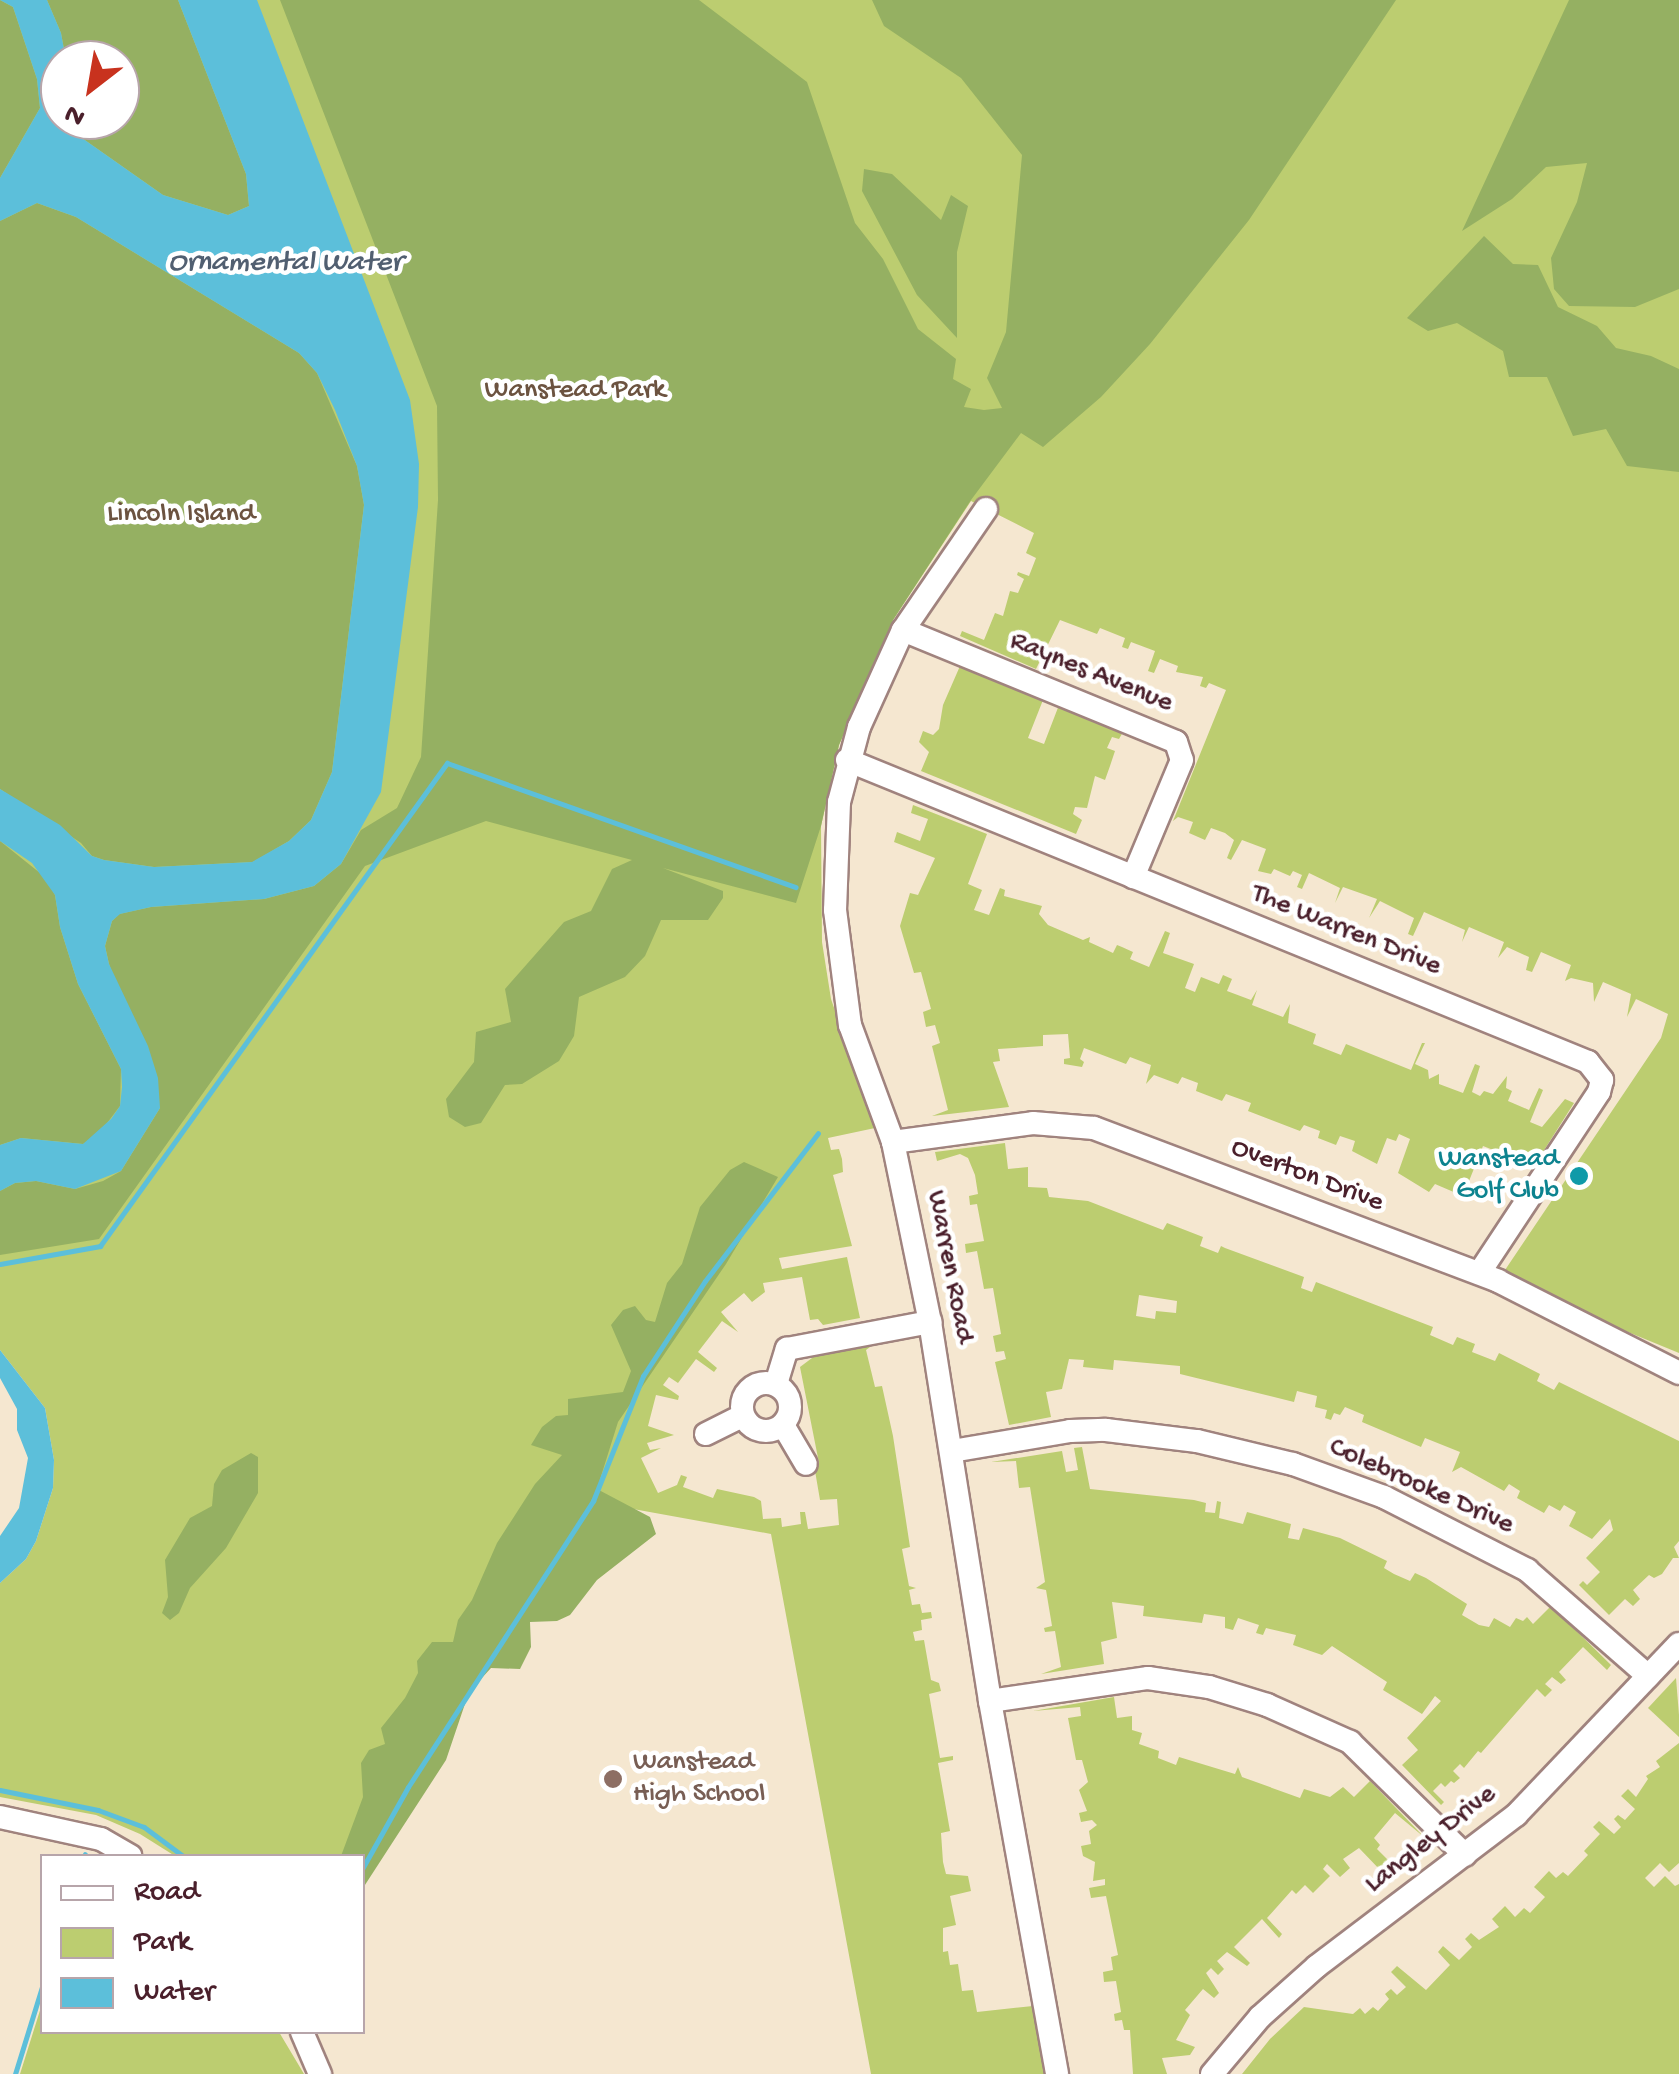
<!DOCTYPE html>
<style>
body{margin:0}
#map{position:relative;width:1679px;height:2074px;overflow:hidden;background:#f5e7d0;font-family:"Gochi Hand",sans-serif}
div>[style]{position:absolute}
[style*='--x']{left:calc(var(--x)*1px);top:calc(var(--y)*1px);width:calc(var(--w)*1px);rotate:calc(var(--a)*1deg)}
.green>*{inset:0;background:#bccd70}
.forest>*{inset:0;background:#95b062}
.water>*{inset:0;background:#5cbfda}
.stream>*{height:5px;margin:-2.5px;padding:0 2.5px;transform-origin:2.5px;border-radius:2.5px;background:#5cbfda}
.roads{filter:drop-shadow(2px 0 #a0837e) drop-shadow(-2px 0 #a0837e) drop-shadow(0 2px #a0837e) drop-shadow(0 -2px #a0837e)}
.minor>*{height:22px;margin:-11px;padding:0 11px;transform-origin:11px;border-radius:11px;background:#fff}
.minor>.ring{margin:-11px;padding:0;box-sizing:content-box;background:none;border:22px solid #fff;border-radius:50%}
.dots>*{width:28px;height:28px;translate:-50% -50%;box-sizing:border-box;border:5px solid #fff;border-radius:50%}
span{translate:-50% -50%;white-space:nowrap;text-align:center;line-height:1.15;-webkit-text-stroke:9px #fff;paint-order:stroke}
.park-label{font-size:28px;color:#6c5340}
.street-label{font-size:28px;color:#4a1f2b}
.culture-label{font-size:28px;color:#0d838f}
.right{translate:-100% -50%;text-align:right}
.education-label{font-size:28px;color:#785e54}
.left{translate:0 -50%;text-align:left}
.water-label{font-size:30px;color:#515f71;font-style:italic}
.legend{position:absolute;left:40px;top:1854px;width:325px;height:180px;box-sizing:border-box;background:#fff;border:2px solid #b7a5aa;margin:0;padding:12px 18px;list-style:none;font-size:30px;color:#4a1f2b}
.legend li{display:flex;align-items:center;gap:20px;height:50px}
.legend b{width:50px;border:2px solid #b7a5aa}
.north{position:absolute;left:40px;top:40px;width:100px;height:100px;box-sizing:border-box;background:#fff;border:2px solid #b7a5aa;border-radius:50%;rotate:211deg;font-size:28px;font-weight:700;line-height:40px;text-align:center;color:#4a1f2b}
.north::after{content:'';display:block;margin:auto;width:35px;height:45px;background:#c8321e;clip-path:polygon(50% 0,100% 100%,50% 72%,0 100%)}
</style>
<div id="map">
<div class="green">
<div style="clip-path:polygon(evenodd,0 0,1679px 0,1679px 1353px,1606px 1323px,1505px 1270px,1661px 1038px,1668px 1014px,1636px 999px,1627px 1017px,1631px 994px,1603px 982px,1594px 1002px,1593px 983px,1571px 978px,1565px 981px,1571px 965px,1541px 952px,1532px 972px,1526px 970px,1529px 957px,1507px 947px,1498px 958px,1504px 942px,1469px 927px,1462px 942px,1465px 930px,1424px 912px,1413px 936px,1408px 934px,1414px 918px,1380px 901px,1369px 918px,1377px 899px,1343px 887px,1335px 903px,1340px 888px,1309px 873px,1302px 889px,1297px 887px,1302px 875px,1293px 871px,1290px 876px,1274px 869px,1271px 874px,1258px 871px,1266px 849px,1242px 840px,1231px 860px,1227px 858px,1234px 840px,1225px 833px,1211px 828px,1205px 840px,1189px 833px,1193px 822px,1178px 817px,1173px 821px,1226px 690px,1209px 683px,1206px 688px,1200px 686px,1203px 677px,1176px 672px,1178px 666px,1160px 659px,1154px 673px,1148px 671px,1155px 651px,1131px 642px,1128px 649px,1122px 647px,1125px 638px,1100px 628px,1097px 634px,1060px 620px,1036px 669px,960px 636px,962px 631px,984px 640px,995px 613px,1003px 616px,1010px 591px,1018px 593px,1024px 579px,1017px 575px,1018px 572px,1029px 576px,1036px 558px,1026px 553px,1034px 533px,971px 501px,893px 620px,839px 745px,821px 826px,822px 942px,831px 999px,875px 1128px,828px 1138px,831px 1150px,839px 1149px,842px 1159px,843px 1172px,833px 1175px,852px 1246px,779px 1258px,782px 1269px,847px 1257px,860px 1318px,823px 1325px,818px 1319px,810px 1320px,802px 1277px,763px 1283px,765px 1292px,752px 1302px,744px 1293px,721px 1312px,738px 1332px,722px 1321px,698px 1352px,717px 1368px,714px 1372px,696px 1359px,678px 1383px,669px 1377px,663px 1385px,679px 1396px,678px 1400px,656px 1395px,648px 1426px,674px 1435px,647px 1443px,650px 1450px,661px 1448px,641px 1458px,658px 1493px,677px 1485px,681px 1475px,687px 1477px,683px 1487px,713px 1498px,717px 1489px,754px 1497px,761px 1501px,763px 1519px,781px 1518px,782px 1527px,801px 1524px,800px 1512px,805px 1512px,808px 1529px,839px 1525px,837px 1499px,820px 1500px,814px 1465px,819px 1463px,800px 1367px,816px 1355px,874px 1344px,866px 1350px,875px 1387px,882px 1386px,893px 1436px,910px 1547px,902px 1549px,909px 1586px,916px 1588px,909px 1590px,912px 1605px,920px 1604px,922px 1613px,931px 1612px,932px 1618px,921px 1620px,922px 1630px,913px 1632px,915px 1641px,924px 1640px,931px 1680px,939px 1683px,941px 1691px,929px 1694px,940px 1758px,953px 1756px,953px 1760px,938px 1763px,950px 1831px,941px 1833px,943px 1862px,946px 1874px,968px 1876px,971px 1891px,950px 1896px,956px 1925px,943px 1928px,943px 1952px,948px 1951px,950px 1965px,958px 1964px,962px 1991px,973px 1990px,977px 2012px,1033px 2006px,1045px 2074px,871px 2074px,771px 1534px,600px 1503px,478px 1661px,362px 1856px,175px 1856px,140px 1834px,96px 1815px,0 1797px,0 1583px,26px 1559px,36px 1541px,53px 1488px,54px 1460px,45px 1408px,0 1350px,0 0,60px 60px,120px 60px,120px 120px,60px 120px,60px 60px)"></div>
<div style="clip-path:polygon(960px 666px,1043px 700px,1028px 738px,1044px 744px,1059px 705px,1123px 732px,1119px 739px,1112px 737px,1107px 748px,1115px 751px,1110px 766px,1105px 780px,1095px 776px,1087px 808px,1075px 807px,1073px 814px,1082px 820px,1076px 834px,921px 771px,929px 752px,919px 742px,923px 731px,933px 735px,939px 729px,943px 705px)"></div>
<div style="clip-path:polygon(913px 805px,987px 834px,968px 884px,982px 890px,974px 910px,989px 915px,1000px 888px,1005px 890px,1004px 896px,1042px 906px,1039px 914px,1048px 925px,1083px 940px,1090px 937px,1089px 942px,1113px 953px,1117px 945px,1122px 947px,1133px 952px,1130px 959px,1149px 967px,1165px 931px,1170px 933px,1163px 953px,1194px 964px,1185px 988px,1195px 992px,1201px 977px,1219px 984px,1223px 975px,1232px 979px,1227px 991px,1251px 1000px,1257px 990px,1252px 1005px,1283px 1017px,1290px 1004px,1288px 1023px,1316px 1034px,1313px 1044px,1341px 1055px,1346px 1044px,1411px 1070px,1422px 1043px,1425px 1043px,1415px 1064px,1428px 1070px,1429px 1079px,1439px 1074px,1439px 1084px,1463px 1093px,1475px 1064px,1480px 1066px,1472px 1092px,1480px 1096px,1484px 1091px,1493px 1094px,1507px 1076px,1506px 1088px,1512px 1091px,1508px 1101px,1529px 1110px,1539px 1088px,1543px 1090px,1530px 1122px,1542px 1127px,1565px 1099px,1574px 1103px,1534px 1166px,1483px 1146px,1463px 1196px,1435px 1184px,1429px 1192px,1398px 1173px,1410px 1139px,1399px 1134px,1396px 1141px,1387px 1138px,1377px 1164px,1352px 1151px,1355px 1141px,1340px 1136px,1336px 1145px,1318px 1138px,1320px 1131px,1304px 1125px,1300px 1131px,1248px 1111px,1251px 1103px,1226px 1094px,1222px 1101px,1196px 1091px,1198px 1083px,1182px 1077px,1178px 1084px,1154px 1075px,1146px 1084px,1151px 1065px,1130px 1057px,1126px 1064px,1084px 1048px,1080px 1059px,1084px 1062px,1082px 1067px,1064px 1064px,1064px 1059px,1070px 1058px,1068px 1034px,1043px 1035px,1043px 1046px,998px 1049px,1000px 1061px,993px 1062px,1009px 1107px,932px 1116px,948px 1110px,932px 1046px,940px 1043px,935px 1025px,926px 1027px,923px 1012px,931px 1009px,921px 972px,914px 973px,900px 926px,910px 893px,918px 895px,935px 858px,894px 842px,897px 832px,920px 841px,928px 819px,911px 813px)"></div>
<div style="clip-path:polygon(evenodd,1005px 1143px,1008px 1169px,1028px 1167px,1028px 1187px,1047px 1188px,1049px 1197px,1088px 1201px,1163px 1230px,1167px 1223px,1203px 1237px,1200px 1246px,1218px 1253px,1221px 1246px,1225px 1248px,1304px 1277px,1301px 1288px,1312px 1292px,1316px 1282px,1433px 1327px,1430px 1335px,1453px 1345px,1457px 1337px,1475px 1344px,1472px 1352px,1495px 1361px,1499px 1353px,1540px 1374px,1537px 1381px,1554px 1390px,1559px 1382px,1679px 1441px,1679px 1541px,1674px 1547px,1679px 1558px,1673px 1558px,1662px 1574px,1654px 1578px,1649px 1575px,1633px 1590px,1640px 1599px,1633px 1606px,1625px 1599px,1609px 1615px,1579px 1585px,1583px 1581px,1587px 1585px,1600px 1572px,1586px 1558px,1613px 1530px,1610px 1519px,1592px 1539px,1569px 1526px,1576px 1512px,1564px 1505px,1560px 1511px,1549px 1505px,1544px 1513px,1517px 1498px,1520px 1491px,1509px 1484px,1504px 1491px,1461px 1467px,1452px 1472px,1460px 1452px,1425px 1438px,1421px 1447px,1362px 1422px,1364px 1415px,1345px 1407px,1340px 1415px,1334px 1413px,1331px 1420px,1325px 1418px,1327px 1410px,1315px 1407px,1317px 1396px,1297px 1391px,1294px 1402px,1180px 1374px,1180px 1366px,1114px 1360px,1113px 1370px,1083px 1367px,1084px 1360px,1069px 1359px,1062px 1389px,1046px 1392px,1051px 1417px,1009px 1425px,995px 1362px,1006px 1359px,1004px 1351px,996px 1352px,993px 1336px,1001px 1334px,993px 1288px,984px 1289px,977px 1251px,966px 1253px,965px 1244px,984px 1241px,977px 1204px,970px 1205px,969px 1196px,978px 1194px,975px 1175px,968px 1158px,960px 1154px,937px 1161px,935px 1152px,1005px 1143px,1139px 1295px,1177px 1301px,1176px 1313px,1156px 1311px,1155px 1319px,1136px 1316px,1139px 1295px)"></div>
<div style="clip-path:polygon(1082px 1447px,1090px 1489px,1194px 1500px,1206px 1503px,1205px 1512px,1215px 1513px,1217px 1501px,1221px 1502px,1219px 1518px,1243px 1524px,1247px 1512px,1291px 1524px,1288px 1538px,1299px 1540px,1303px 1528px,1340px 1538px,1387px 1561px,1384px 1568px,1394px 1574px,1410px 1581px,1415px 1573px,1426px 1578px,1467px 1604px,1462px 1615px,1479px 1625px,1489px 1627px,1494px 1618px,1510px 1627px,1516px 1618px,1523px 1621px,1527px 1617px,1533px 1624px,1551px 1606px,1611px 1665px,1607px 1670px,1583px 1647px,1559px 1672px,1566px 1680px,1561px 1684px,1552px 1677px,1545px 1684px,1552px 1690px,1545px 1697px,1537px 1689px,1481px 1753px,1478px 1751px,1464px 1768px,1460px 1764px,1453px 1771px,1460px 1778px,1454px 1783px,1451px 1781px,1445px 1787px,1441px 1783px,1433px 1791px,1444px 1802px,1441px 1805px,1402px 1765px,1418px 1750px,1407px 1738px,1441px 1701px,1435px 1696px,1422px 1714px,1383px 1690px,1387px 1682px,1332px 1646px,1322px 1655px,1293px 1645px,1296px 1635px,1266px 1628px,1263px 1635px,1256px 1633px,1259px 1625px,1238px 1618px,1233px 1630px,1225px 1628px,1225px 1617px,1204px 1614px,1202px 1623px,1143px 1616px,1144px 1606px,1112px 1602px,1117px 1638px,1101px 1642px,1104px 1664px,1041px 1674px,1061px 1667px,1055px 1631px,1045px 1632px,1044px 1628px,1052px 1626px,1046px 1590px,1036px 1588px,1045px 1582px,1030px 1487px,1019px 1488px,1016px 1461px,991px 1462px,1062px 1451px,1066px 1472px,1078px 1470px,1074px 1448px)"></div>
<div style="clip-path:polygon(1676px 1678px,1679px 1715px,1679px 1737px,1648px 1708px)"></div>
<div style="clip-path:polygon(1114px 1697px,1117px 1718px,1132px 1716px,1132px 1730px,1142px 1733px,1139px 1744px,1159px 1751px,1158px 1758px,1176px 1765px,1179px 1757px,1235px 1774px,1238px 1767px,1242px 1777px,1300px 1798px,1304px 1789px,1330px 1797px,1343px 1787px,1354px 1797px,1370px 1781px,1424px 1837px,1395px 1813px,1374px 1838px,1380px 1845px,1377px 1849px,1392px 1864px,1383px 1873px,1359px 1848px,1343px 1859px,1350px 1868px,1340px 1877px,1327px 1864px,1323px 1869px,1330px 1876px,1313px 1893px,1305px 1885px,1296px 1894px,1292px 1890px,1267px 1918px,1282px 1934px,1279px 1938px,1262px 1919px,1234px 1947px,1250px 1963px,1247px 1966px,1227px 1952px,1217px 1961px,1224px 1969px,1218px 1975px,1211px 1968px,1206px 1973px,1219px 1993px,1214px 1998px,1203px 1989px,1185px 2010px,1190px 2015px,1176px 2040px,1195px 2047px,1190px 2055px,1162px 2058px,1167px 2074px,1133px 2074px,1130px 2030px,1124px 2030px,1122px 2020px,1115px 2021px,1114px 2014px,1121px 2012px,1116px 1981px,1104px 1982px,1103px 1972px,1113px 1970px,1111px 1957px,1118px 1955px,1106px 1896px,1091px 1898px,1089px 1888px,1105px 1885px,1105px 1879px,1093px 1881px,1095px 1862px,1083px 1856px,1081px 1846px,1091px 1844px,1089px 1831px,1097px 1825px,1092px 1820px,1081px 1822px,1079px 1813px,1087px 1811px,1079px 1790px,1088px 1782px,1082px 1760px,1076px 1760px,1068px 1718px,1081px 1716px,1080px 1707px,1033px 1711px)"></div>
<div style="clip-path:polygon(1679px 1743px,1679px 1863px,1669px 1872px,1660px 1863px,1645px 1878px,1654px 1887px,1665px 1876px,1675px 1886px,1679px 1884px,1679px 2074px,1242px 2074px,1270px 2039px,1304px 2007px,1353px 2014px,1360px 2008px,1365px 2014px,1373px 2007px,1378px 2011px,1389px 1999px,1385px 1994px,1391px 1989px,1397px 1995px,1406px 1987px,1391px 1972px,1397px 1966px,1426px 1990px,1450px 1965px,1438px 1952px,1443px 1946px,1459px 1960px,1472px 1947px,1465px 1939px,1471px 1933px,1479px 1940px,1499px 1927px,1492px 1919px,1505px 1906px,1515px 1917px,1524px 1908px,1530px 1913px,1545px 1897px,1534px 1887px,1549px 1871px,1556px 1878px,1563px 1872px,1568px 1876px,1588px 1855px,1584px 1851px,1600px 1834px,1593px 1827px,1599px 1821px,1614px 1834px,1621px 1827px,1614px 1819px,1618px 1815px,1625px 1820px,1635px 1809px,1621px 1796px,1628px 1789px,1636px 1797px,1648px 1779px,1646px 1776px,1660px 1767px,1656px 1761px)"></div>
<div style="clip-path:polygon(42px 2004px,42px 2032px,279px 2032px,304px 2074px,20px 2074px)"></div>
</div>
<div class="forest">
<div style="clip-path:polygon(0 0,13px 7px,37px 79px,40px 108px,0 178px)"></div>
<div style="clip-path:polygon(47px 0,178px 0,246px 174px,249px 206px,228px 215px,163px 195px,72px 131px,75px 120px,120px 120px,120px 60px,66px 60px,61px 33px)"></div>
<div style="clip-path:polygon(280px 0,699px 0,807px 82px,855px 223px,883px 259px,918px 329px,956px 359px,953px 379px,971px 389px,964px 407px,984px 410px,1002px 408px,987px 378px,1006px 332px,1022px 155px,961px 78px,884px 26px,872px 0,1396px 0,1249px 220px,1150px 344px,1101px 397px,1043px 447px,1021px 433px,971px 500px,893px 620px,839px 745px,821px 826px,796px 903px,663px 868px,723px 891px,723px 898px,708px 920px,661px 920px,645px 956px,625px 977px,579px 997px,574px 1036px,559px 1061px,522px 1084px,505px 1085px,481px 1123px,465px 1127px,449px 1117px,446px 1099px,474px 1062px,476px 1032px,511px 1022px,505px 989px,564px 922px,591px 911px,612px 869px,632px 860px,486px 821px,365px 866px,99px 1239px,0 1255px,0 1191px,15px 1183px,36px 1181px,75px 1189px,103px 1181px,121px 1171px,160px 1108px,109px 964px,105px 946px,112px 921px,119px 914px,151px 907px,264px 899px,314px 886px,341px 864px,361px 830px,397px 808px,421px 757px,438px 500px,437px 406px)"></div>
<div style="clip-path:polygon(1569px 0,1679px 0,1679px 289px,1635px 307px,1569px 306px,1554px 289px,1551px 258px,1577px 202px,1587px 163px,1546px 167px,1512px 199px,1462px 231px)"></div>
<div style="clip-path:polygon(864px 169px,892px 174px,941px 220px,951px 195px,968px 206px,957px 252px,957px 338px,917px 295px,862px 191px)"></div>
<div style="clip-path:polygon(37px 203px,76px 217px,299px 353px,317px 373px,357px 466px,364px 505px,332px 772px,311px 820px,289px 841px,253px 862px,154px 867px,104px 860px,92px 856px,81px 843px,0 789px,0 221px)"></div>
<div style="clip-path:polygon(1484px 236px,1513px 264px,1538px 265px,1558px 307px,1597px 326px,1616px 348px,1651px 356px,1679px 369px,1679px 472px,1627px 466px,1606px 429px,1573px 436px,1547px 377px,1509px 377px,1503px 351px,1457px 323px,1428px 331px,1407px 318px)"></div>
<div style="clip-path:polygon(0 841px,45px 877px,55px 895px,60px 927px,78px 984px,121px 1069px,120px 1106px,98px 1135px,83px 1144px,21px 1138px,0 1145px)"></div>
<div style="clip-path:polygon(744px 1162px,778px 1177px,726px 1264px,618px 1422px,597px 1489px,650px 1517px,656px 1534px,597px 1580px,570px 1615px,557px 1621px,530px 1622px,531px 1647px,520px 1669px,491px 1668px,469px 1692px,446px 1760px,363px 1888px,362px 1856px,341px 1856px,363px 1797px,361px 1763px,369px 1750px,385px 1744px,381px 1728px,405px 1698px,418px 1673px,417px 1661px,432px 1642px,453px 1642px,458px 1620px,472px 1600px,497px 1543px,535px 1484px,562px 1455px,531px 1445px,542px 1427px,556px 1416px,568px 1415px,568px 1399px,623px 1392px,631px 1371px,611px 1325px,623px 1310px,635px 1306px,646px 1320px,655px 1322px,667px 1283px,682px 1264px,700px 1207px,730px 1170px)"></div>
<div style="clip-path:polygon(251px 1453px,258px 1457px,258px 1493px,226px 1548px,190px 1588px,179px 1613px,170px 1620px,162px 1613px,168px 1597px,165px 1560px,190px 1518px,212px 1506px,214px 1484px,222px 1470px)"></div>
</div>
<div class="water">
<div style="clip-path:polygon(0 0,47px 0,61px 33px,66px 60px,60px 60px,60px 120px,75px 120px,72px 131px,163px 195px,228px 215px,249px 206px,246px 174px,178px 0,257px 0,410px 400px,419px 464px,418px 507px,381px 792px,341px 864px,314px 886px,264px 899px,151px 907px,120px 914px,112px 921px,105px 946px,109px 964px,148px 1046px,158px 1078px,160px 1108px,121px 1171px,75px 1189px,36px 1181px,15px 1183px,0 1191px,0 1145px,21px 1138px,83px 1144px,111px 1119px,120px 1106px,122px 1087px,121px 1069px,78px 984px,60px 927px,55px 895px,32px 863px,0 841px,0 789px,60px 825px,92px 856px,104px 860px,154px 867px,252px 862px,289px 841px,311px 820px,332px 772px,364px 505px,357px 466px,335px 410px,317px 373px,299px 353px,76px 217px,37px 203px,0 221px,0 178px,40px 108px,37px 79px,13px 7px)"></div>
<div style="clip-path:polygon(0 1350px,45px 1408px,54px 1460px,53px 1488px,36px 1541px,26px 1559px,0 1583px,0 1536px,19px 1508px,28px 1458px,17px 1430px,17px 1409px,0 1378px)"></div>
</div>
<div class="stream">
<div style="--x:0;--y:1264;--w:102;--a:-10.2"></div>
<div style="--x:100;--y:1246;--w:595;--a:-54.31"></div>
<div style="--x:447;--y:763;--w:370;--a:19.6"></div>
<div style="--x:0;--y:1790;--w:100;--a:11.5"></div>
<div style="--x:98;--y:1810;--w:49;--a:20.3"></div>
<div style="--x:144;--y:1827;--w:49;--a:36.6"></div>
<div style="--x:84;--y:1856;--w:2;--a:-63"></div>
<div style="--x:362;--y:1869;--w:94;--a:-60.7"></div>
<div style="--x:408;--y:1787;--w:341;--a:-57.1"></div>
<div style="--x:593;--y:1501;--w:135;--a:-68.2"></div>
<div style="--x:643;--y:1376;--w:113;--a:-56.9"></div>
<div style="--x:705;--y:1281;--w:186;--a:-52.6"></div>
<div style="--x:15;--y:2074;--w:91;--a:-72.8"></div>
</div>
<div class="roads">
<div class="minor">
<div style="--x:986;--y:509;--w:147;--a:124.4"></div>
<div style="--x:903;--y:630;--w:107;--a:114.4"></div>
<div style="--x:859;--y:727;--w:78;--a:104.9"></div>
<div style="--x:839;--y:802;--w:108;--a:92.1"></div>
<div style="--x:835;--y:910;--w:116;--a:82.6"></div>
<div style="--x:850;--y:1025;--w:125;--a:69.8"></div>
<div style="--x:893;--y:1142;--w:184;--a:78.4"></div>
<div style="--x:930;--y:1322;--w:384;--a:81"></div>
<div style="--x:990;--y:1701;--w:379;--a:79.8"></div>
<div style="--x:903;--y:630;--w:295;--a:22.3"></div>
<div style="--x:1176;--y:742;--w:19;--a:72"></div>
<div style="--x:1182;--y:760;--w:127;--a:112.7"></div>
<div style="--x:847;--y:760;--w:800;--a:22.17"></div>
<div style="--x:1588;--y:1062;--w:23;--a:52"></div>
<div style="--x:1602;--y:1080;--w:12;--a:104"></div>
<div style="--x:1599;--y:1092;--w:217;--a:123.5"></div>
<div style="--x:893;--y:1142;--w:141;--a:-7.7"></div>
<div style="--x:1033;--y:1123;--w:61;--a:4.7"></div>
<div style="--x:1094;--y:1128;--w:432;--a:20.7"></div>
<div style="--x:1498;--y:1281;--w:203;--a:26.9"></div>
<div class="ring" style="left:742px;top:1383px;width:26px;height:26px"></div>
<div style="--x:776;--y:1384;--w:37;--a:-73"></div>
<div style="--x:787;--y:1349;--w:146;--a:-10.7"></div>
<div style="--x:783;--y:1425;--w:45;--a:59.5"></div>
<div style="--x:706;--y:1434;--w:40;--a:-26.6"></div>
<div style="--x:952;--y:1451;--w:120;--a:-9.6"></div>
<div style="--x:1070;--y:1431;--w:36;--a:-2"></div>
<div style="--x:1106;--y:1430;--w:92;--a:6.9"></div>
<div style="--x:1197;--y:1441;--w:99;--a:13.5"></div>
<div style="--x:1293;--y:1464;--w:97;--a:19.9"></div>
<div style="--x:1384;--y:1497;--w:161;--a:27"></div>
<div style="--x:1527;--y:1570;--w:161;--a:41.2"></div>
<div style="--x:990;--y:1701;--w:160;--a:-8.3"></div>
<div style="--x:1148;--y:1678;--w:62;--a:8.4"></div>
<div style="--x:1209;--y:1687;--w:61;--a:17.2"></div>
<div style="--x:1267;--y:1705;--w:91;--a:24"></div>
<div style="--x:1350;--y:1742;--w:161;--a:44.5"></div>
<div style="--x:0;--y:1817;--w:103;--a:12.3"></div>
<div style="--x:101;--y:1839;--w:34;--a:30"></div>
<div style="--x:302;--y:2032;--w:46;--a:66.8"></div>
<div style="--x:1212;--y:2074;--w:75;--a:-49.9"></div>
<div style="--x:1260;--y:2017;--w:76;--a:-41.8"></div>
<div style="--x:1317;--y:1966;--w:250;--a:-37.2"></div>
<div style="--x:1516;--y:1815;--w:236;--a:-46.4"></div>
</div>
</div>
<div class="dots">
<div style="left:1579px;top:1176px;background:#0f9aa8"></div>
<div style="left:613px;top:1779px;background:#8d6e63"></div>
</div>
<div class="park-label">
<span style="left:575px;top:391px">Wanstead Park</span>
<span style="left:181px;top:515px">Lincoln Island</span>
</div>
<div class="street-label">
<span style="left:1091px;top:673px;rotate:22deg">Raynes Avenue</span>
<span style="left:1346px;top:931px;rotate:22deg">The Warren Drive</span>
<span style="left:1307px;top:1176px;rotate:21deg">Overton Drive</span>
<span style="left:949px;top:1267px;rotate:79deg">Warren Road</span>
<span style="left:1421px;top:1487px;rotate:24deg">Colebrooke Drive</span>
<span style="left:1431px;top:1840px;rotate:-38deg">Langley Drive</span>
</div>
<div class="culture-label">
<span class="right" style="left:1559px;top:1176px">Wanstead<br>Golf Club</span>
</div>
<div class="education-label">
<span class="left" style="left:633px;top:1779px">Wanstead<br>High School</span>
</div>
<div class="water-label">
<span style="left:285px;top:264px">Ornamental Water</span>
</div>
<ul class="legend">
<li><b style="height:12px;background:#fff"></b>Road</li>
<li><b style="height:28px;background:#bccd70"></b>Park</li>
<li><b style="height:28px;background:#5cbfda"></b>Water</li>
</ul>
<div class="north">N</div>
</div>
